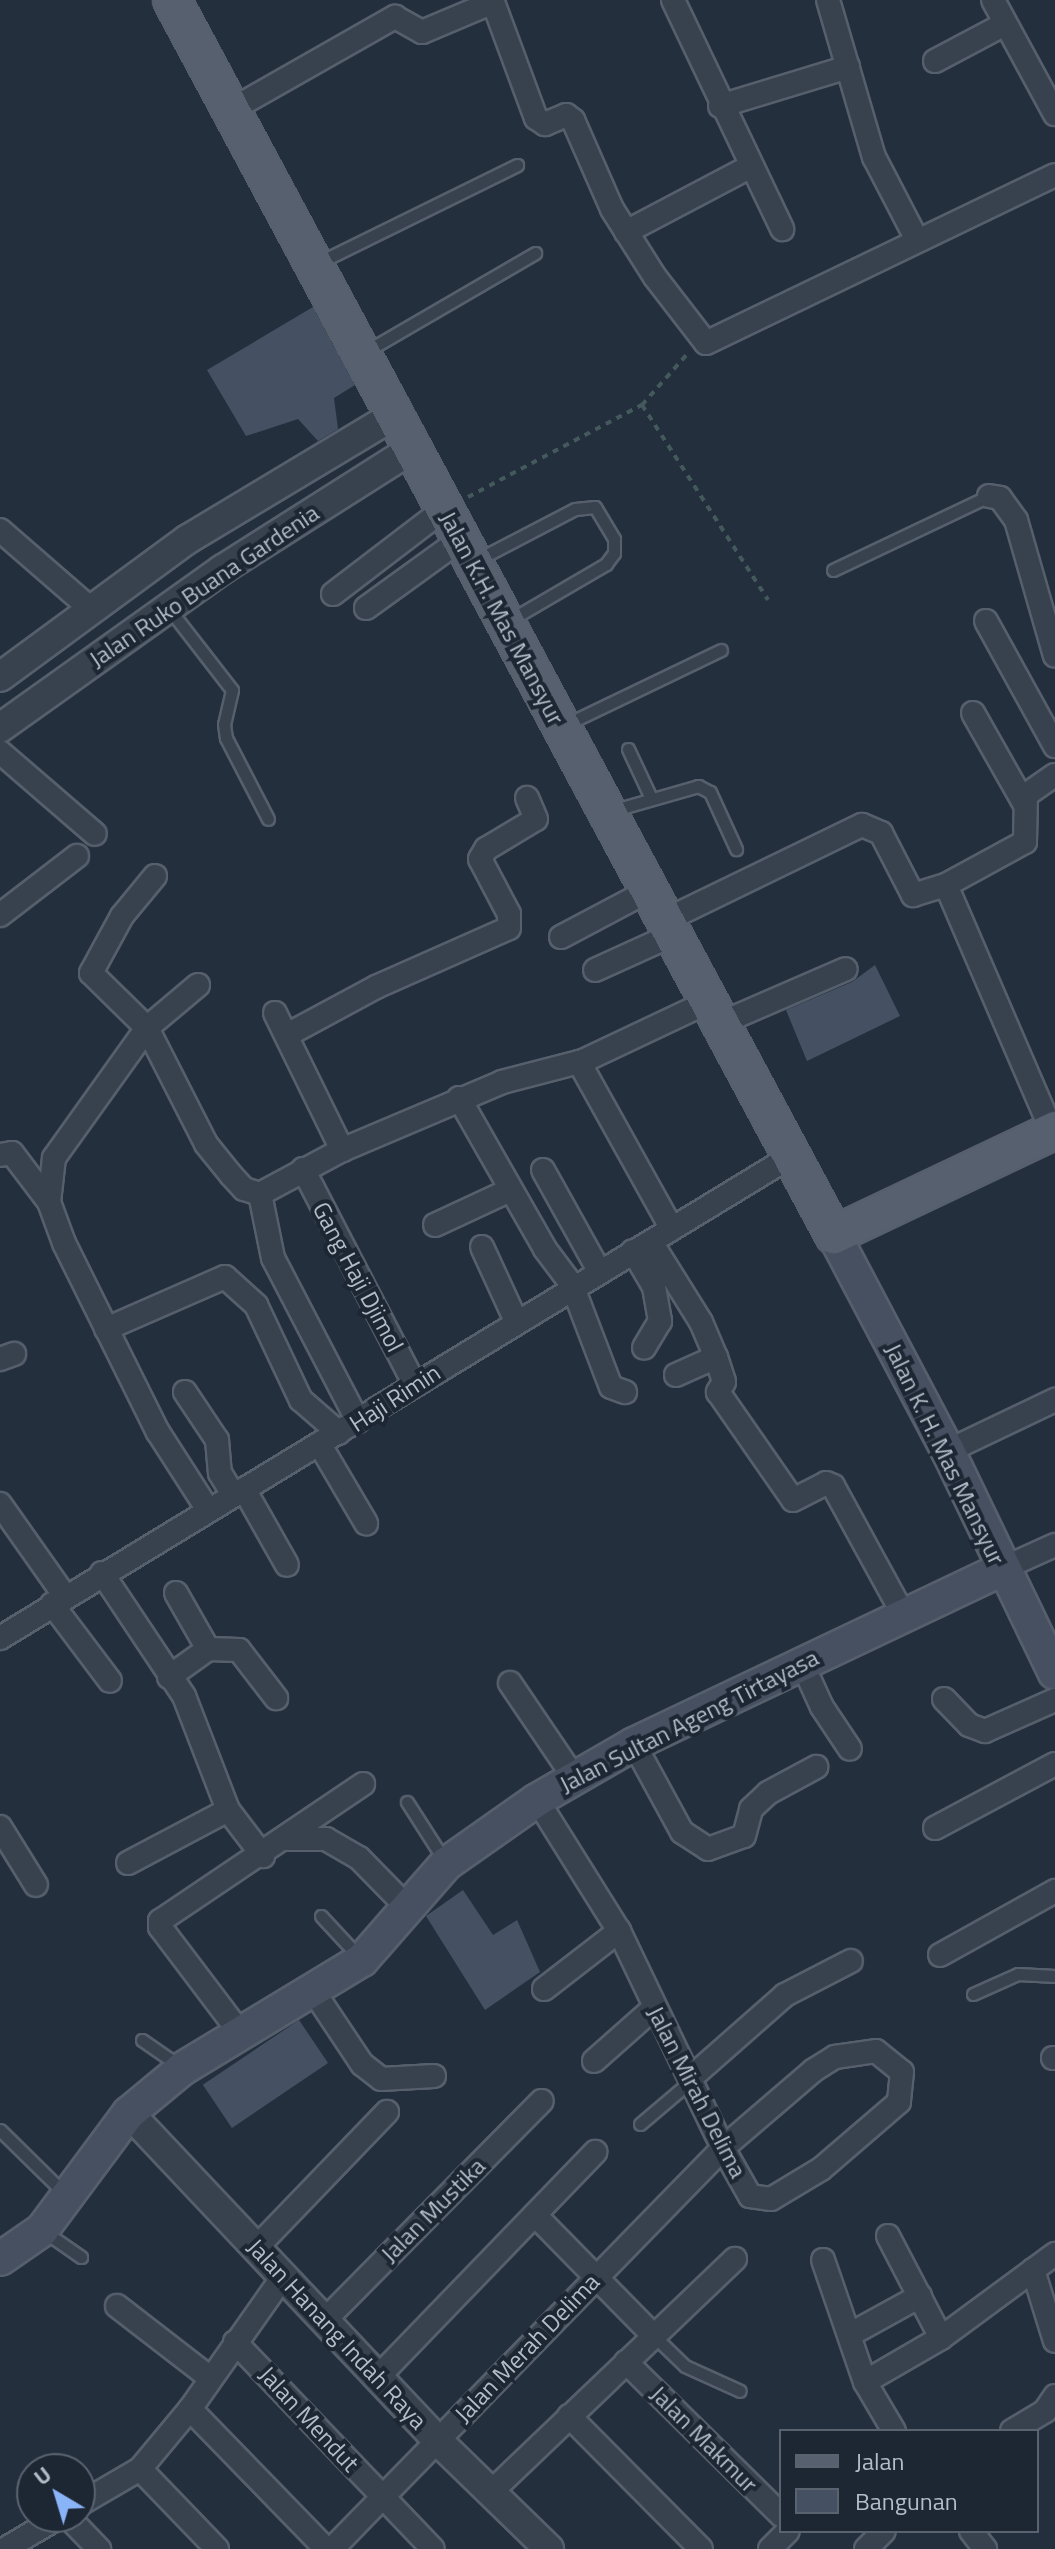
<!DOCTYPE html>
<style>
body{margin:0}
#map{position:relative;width:1055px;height:2549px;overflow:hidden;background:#242f3e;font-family:"Titillium Web",sans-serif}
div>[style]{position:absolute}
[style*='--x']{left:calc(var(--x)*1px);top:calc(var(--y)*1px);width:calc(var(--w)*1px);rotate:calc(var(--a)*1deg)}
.building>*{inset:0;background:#455162;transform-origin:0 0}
.path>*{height:4px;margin-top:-2px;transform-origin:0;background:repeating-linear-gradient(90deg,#44595c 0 6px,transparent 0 12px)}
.roads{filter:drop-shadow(2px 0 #565f6c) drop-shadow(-2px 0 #565f6c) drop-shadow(0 2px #565f6c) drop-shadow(0 -2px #565f6c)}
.service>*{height:11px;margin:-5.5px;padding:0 5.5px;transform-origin:5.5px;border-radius:5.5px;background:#38414e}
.minor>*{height:22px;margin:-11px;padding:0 11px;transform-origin:11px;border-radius:11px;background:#38414e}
.tertiary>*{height:28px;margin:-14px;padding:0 14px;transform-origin:14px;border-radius:14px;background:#38414e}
.secondary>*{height:32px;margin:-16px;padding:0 16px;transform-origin:16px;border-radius:16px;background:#465061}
.primary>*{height:36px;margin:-18px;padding:0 18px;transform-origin:18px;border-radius:18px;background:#56606e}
span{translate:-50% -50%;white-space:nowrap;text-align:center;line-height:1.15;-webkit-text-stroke:8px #1d2633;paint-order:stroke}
.street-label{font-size:24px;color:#b4bcc9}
.legend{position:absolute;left:779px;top:2429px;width:260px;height:104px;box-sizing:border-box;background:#1d2633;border:2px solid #59626f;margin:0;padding:10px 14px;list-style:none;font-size:24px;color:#b4bcc9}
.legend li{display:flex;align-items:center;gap:16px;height:40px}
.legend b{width:40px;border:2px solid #59626f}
.north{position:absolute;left:16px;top:2453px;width:80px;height:80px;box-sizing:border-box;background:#1d2633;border:2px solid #59626f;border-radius:50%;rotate:322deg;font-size:22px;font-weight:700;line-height:32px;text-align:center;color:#b4bcc9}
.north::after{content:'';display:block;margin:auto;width:28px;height:36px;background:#8ab4f8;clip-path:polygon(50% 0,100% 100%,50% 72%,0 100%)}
</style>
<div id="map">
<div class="building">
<div style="clip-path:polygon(313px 307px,355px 385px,334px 398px,338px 429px,318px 441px,298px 419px,246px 436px,207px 370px)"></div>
<div style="clip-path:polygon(875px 965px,900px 1016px,807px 1061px,786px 1010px,852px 982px)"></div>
<div style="clip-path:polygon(463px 1890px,493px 1935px,517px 1920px,540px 1972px,485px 2010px,426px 1916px)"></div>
<div style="left:299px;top:2020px;width:52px;height:116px;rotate:56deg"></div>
</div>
<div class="path">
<div style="--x:642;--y:405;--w:232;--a:57.1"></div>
<div style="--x:468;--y:497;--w:197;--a:-27.9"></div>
<div style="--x:642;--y:405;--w:71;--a:-48.4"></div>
</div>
<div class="roads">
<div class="service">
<div style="--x:318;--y:263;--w:222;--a:-26.2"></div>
<div style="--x:365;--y:352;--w:197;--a:-30.2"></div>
<div style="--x:477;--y:560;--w:110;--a:-27.5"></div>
<div style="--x:575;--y:509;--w:20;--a:-6"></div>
<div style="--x:595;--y:507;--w:37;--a:59"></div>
<div style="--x:614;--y:539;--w:14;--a:90"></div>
<div style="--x:614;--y:553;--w:14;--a:126"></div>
<div style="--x:606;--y:564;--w:111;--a:149.7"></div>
<div style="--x:833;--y:570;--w:173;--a:-25.4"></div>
<div style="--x:170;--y:610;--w:101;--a:52.2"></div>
<div style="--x:232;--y:690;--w:35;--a:103"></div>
<div style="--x:224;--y:724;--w:14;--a:82"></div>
<div style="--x:226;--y:738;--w:91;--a:62.6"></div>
<div style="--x:565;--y:725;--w:173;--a:-25.7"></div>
<div style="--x:628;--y:749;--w:54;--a:64.9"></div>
<div style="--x:611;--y:811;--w:91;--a:-16"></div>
<div style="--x:698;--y:786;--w:13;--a:27"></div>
<div style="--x:710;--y:792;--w:63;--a:65.5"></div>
<div style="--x:407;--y:1802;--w:72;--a:57.4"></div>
<div style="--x:321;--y:1916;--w:59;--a:47.1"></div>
<div style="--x:973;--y:1994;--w:49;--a:-24"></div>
<div style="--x:1018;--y:1974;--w:37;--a:3"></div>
<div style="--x:142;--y:2040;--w:47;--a:34.7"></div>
<div style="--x:640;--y:2124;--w:70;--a:-40.3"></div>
<div style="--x:0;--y:2130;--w:90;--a:44.5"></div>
<div style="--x:45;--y:2232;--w:44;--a:34.8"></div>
<div style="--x:654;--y:2336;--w:43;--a:44.1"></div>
<div style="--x:685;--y:2366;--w:60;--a:24.4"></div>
</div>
<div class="minor">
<div style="--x:673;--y:0;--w:254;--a:64.5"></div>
<div style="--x:828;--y:0;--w:164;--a:73.7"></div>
<div style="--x:874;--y:157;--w:91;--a:62.6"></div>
<div style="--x:993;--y:0;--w:130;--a:61.5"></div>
<div style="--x:935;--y:61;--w:79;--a:-27.9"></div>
<div style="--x:720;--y:106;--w:134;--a:-16.9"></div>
<div style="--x:231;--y:110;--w:189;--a:-29.6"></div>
<div style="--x:395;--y:17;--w:31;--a:29"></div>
<div style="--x:422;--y:32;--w:77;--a:-22.9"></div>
<div style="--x:493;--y:2;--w:124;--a:69.7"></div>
<div style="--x:536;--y:118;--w:11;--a:34"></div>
<div style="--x:545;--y:124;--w:23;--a:-23"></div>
<div style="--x:566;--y:115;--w:9;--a:36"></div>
<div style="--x:573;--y:120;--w:97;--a:66.3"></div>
<div style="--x:612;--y:209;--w:80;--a:57.7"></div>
<div style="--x:655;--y:277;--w:83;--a:52.3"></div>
<div style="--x:706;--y:343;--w:387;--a:-25.7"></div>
<div style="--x:626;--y:232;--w:141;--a:-27.8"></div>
<div style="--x:989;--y:496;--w:11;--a:10"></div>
<div style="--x:1000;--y:498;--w:27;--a:54"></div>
<div style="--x:1016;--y:520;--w:141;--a:74"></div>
<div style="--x:0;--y:530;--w:122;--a:41"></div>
<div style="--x:333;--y:594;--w:140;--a:-37.4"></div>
<div style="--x:366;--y:608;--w:116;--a:-35.9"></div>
<div style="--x:986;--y:621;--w:143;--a:61.1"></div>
<div style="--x:973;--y:713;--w:103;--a:60.5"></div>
<div style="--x:0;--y:752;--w:125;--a:40.8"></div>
<div style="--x:155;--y:876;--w:52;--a:129.5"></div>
<div style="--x:122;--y:916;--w:65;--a:118.5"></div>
<div style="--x:91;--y:973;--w:78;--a:44.5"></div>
<div style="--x:147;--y:1028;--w:160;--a:125.6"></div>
<div style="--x:54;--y:1158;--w:44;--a:96.5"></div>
<div style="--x:49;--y:1202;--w:44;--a:69.9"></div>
<div style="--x:64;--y:1243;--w:211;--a:63.6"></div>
<div style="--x:158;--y:1432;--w:93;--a:57.3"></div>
<div style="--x:946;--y:885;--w:268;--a:66.7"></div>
<div style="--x:0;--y:915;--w:97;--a:-37.5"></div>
<div style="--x:664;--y:921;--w:220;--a:-25.9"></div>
<div style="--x:862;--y:825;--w:21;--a:23"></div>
<div style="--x:881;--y:833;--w:70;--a:62.7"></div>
<div style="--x:913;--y:895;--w:34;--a:-17"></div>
<div style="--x:946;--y:885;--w:90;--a:-28.6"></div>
<div style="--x:1025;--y:842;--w:47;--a:-88.8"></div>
<div style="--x:1026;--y:795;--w:35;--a:-35"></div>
<div style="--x:561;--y:937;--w:98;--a:-27.9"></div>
<div style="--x:595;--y:970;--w:85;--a:-24.4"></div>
<div style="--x:198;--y:985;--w:67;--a:139.9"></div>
<div style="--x:147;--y:1028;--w:130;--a:63"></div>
<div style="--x:206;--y:1144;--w:40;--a:51"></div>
<div style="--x:231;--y:1175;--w:19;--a:47"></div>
<div style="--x:244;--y:1189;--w:17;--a:17"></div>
<div style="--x:260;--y:1194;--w:93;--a:-28.2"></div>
<div style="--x:275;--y:1013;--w:153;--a:63.9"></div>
<div style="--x:342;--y:1150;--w:174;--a:-23"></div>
<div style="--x:502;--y:1082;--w:84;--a:-14.5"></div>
<div style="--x:583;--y:1061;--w:138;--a:-25.3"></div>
<div style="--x:719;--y:1024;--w:138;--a:-23.4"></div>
<div style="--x:287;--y:1035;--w:101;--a:-28.3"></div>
<div style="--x:376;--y:987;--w:145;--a:-23.9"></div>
<div style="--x:509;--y:928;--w:14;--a:-90"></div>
<div style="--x:509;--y:914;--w:62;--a:-117.8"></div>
<div style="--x:480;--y:859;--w:12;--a:-59"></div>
<div style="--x:486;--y:849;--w:58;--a:-31"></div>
<div style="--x:536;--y:819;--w:23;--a:-113"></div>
<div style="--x:579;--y:1062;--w:189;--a:60.9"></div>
<div style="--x:459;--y:1098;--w:174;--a:60.3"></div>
<div style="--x:545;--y:1249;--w:45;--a:53.1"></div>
<div style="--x:572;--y:1285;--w:109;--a:69.1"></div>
<div style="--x:611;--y:1387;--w:15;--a:20"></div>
<div style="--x:0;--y:1155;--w:12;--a:-9"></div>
<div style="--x:12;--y:1153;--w:61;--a:52.9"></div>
<div style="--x:303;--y:1169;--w:243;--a:62.6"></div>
<div style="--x:543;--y:1170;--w:113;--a:60.9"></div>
<div style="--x:260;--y:1194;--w:65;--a:78.5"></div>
<div style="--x:273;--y:1258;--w:184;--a:62.5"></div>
<div style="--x:435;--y:1225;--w:83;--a:-25"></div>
<div style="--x:651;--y:1242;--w:94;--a:58"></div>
<div style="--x:701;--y:1322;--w:38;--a:67"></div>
<div style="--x:716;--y:1357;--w:44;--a:155.8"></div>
<div style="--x:482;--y:1247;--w:81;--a:65.3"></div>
<div style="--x:633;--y:1251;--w:42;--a:59.7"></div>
<div style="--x:654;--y:1287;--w:35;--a:80"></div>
<div style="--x:660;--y:1321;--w:31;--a:121"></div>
<div style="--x:106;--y:1329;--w:130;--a:-23.6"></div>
<div style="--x:225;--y:1277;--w:42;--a:42.1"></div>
<div style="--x:256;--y:1305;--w:105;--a:64.7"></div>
<div style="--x:301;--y:1400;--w:50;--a:41"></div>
<div style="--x:716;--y:1357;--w:26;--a:72"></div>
<div style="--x:724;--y:1382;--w:12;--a:121"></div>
<div style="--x:718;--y:1392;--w:131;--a:55.2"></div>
<div style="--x:793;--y:1500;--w:37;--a:-27"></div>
<div style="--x:826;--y:1483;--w:8;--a:23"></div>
<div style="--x:833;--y:1486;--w:146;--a:61.3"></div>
<div style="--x:0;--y:1359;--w:15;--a:-20"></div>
<div style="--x:185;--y:1392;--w:58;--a:56.3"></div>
<div style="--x:217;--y:1440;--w:33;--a:85"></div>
<div style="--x:220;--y:1473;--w:26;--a:59"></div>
<div style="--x:320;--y:1445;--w:91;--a:59.5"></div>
<div style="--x:948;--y:1451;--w:119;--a:-25.5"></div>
<div style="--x:244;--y:1489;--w:87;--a:60.5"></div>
<div style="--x:0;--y:1504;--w:113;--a:54.8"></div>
<div style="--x:1002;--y:1569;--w:58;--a:-24.4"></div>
<div style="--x:102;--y:1573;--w:148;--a:56.3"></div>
<div style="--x:184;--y:1696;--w:122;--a:68.9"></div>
<div style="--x:228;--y:1810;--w:58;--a:52.7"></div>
<div style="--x:176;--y:1593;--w:64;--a:60.3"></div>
<div style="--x:52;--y:1604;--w:96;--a:53"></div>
<div style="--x:0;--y:1638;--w:925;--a:-31.34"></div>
<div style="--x:802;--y:1663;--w:48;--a:65.6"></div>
<div style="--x:822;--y:1707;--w:50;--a:56.3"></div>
<div style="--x:169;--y:1677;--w:48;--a:-35.7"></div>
<div style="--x:208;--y:1649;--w:31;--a:2"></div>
<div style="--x:239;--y:1650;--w:61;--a:52.4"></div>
<div style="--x:510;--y:1683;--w:116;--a:55.9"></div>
<div style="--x:944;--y:1699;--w:36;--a:46"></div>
<div style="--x:969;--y:1725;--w:17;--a:21"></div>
<div style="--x:985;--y:1731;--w:77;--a:-23.9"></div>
<div style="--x:634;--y:1744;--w:100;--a:61.4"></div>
<div style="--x:682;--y:1832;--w:31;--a:33"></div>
<div style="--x:708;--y:1849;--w:38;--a:-20"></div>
<div style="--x:744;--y:1836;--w:28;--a:-75"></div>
<div style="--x:751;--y:1809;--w:23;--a:-43"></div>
<div style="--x:768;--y:1793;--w:55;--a:-28.4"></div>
<div style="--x:0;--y:1827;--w:68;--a:58.2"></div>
<div style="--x:935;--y:1828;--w:136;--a:-28.1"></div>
<div style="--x:287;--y:1839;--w:39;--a:0"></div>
<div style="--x:326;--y:1839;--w:38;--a:30"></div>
<div style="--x:359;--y:1858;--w:71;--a:45.6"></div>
<div style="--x:128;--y:1863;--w:113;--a:-27.9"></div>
<div style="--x:940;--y:1955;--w:132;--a:-29.1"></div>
<div style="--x:544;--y:1989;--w:95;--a:-37.7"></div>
<div style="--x:314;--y:1992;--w:87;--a:56.3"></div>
<div style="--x:362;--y:2064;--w:24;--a:38"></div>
<div style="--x:381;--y:2079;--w:53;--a:-3.2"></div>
<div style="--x:241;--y:2034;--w:134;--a:-127.1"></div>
<div style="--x:160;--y:1927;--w:6;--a:-90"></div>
<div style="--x:160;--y:1921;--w:245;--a:-34"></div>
<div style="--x:1053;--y:2058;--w:2;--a:0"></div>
<div style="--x:594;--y:2061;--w:81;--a:-41.5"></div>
<div style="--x:693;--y:2076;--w:123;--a:-41.4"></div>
<div style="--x:785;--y:1995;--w:74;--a:-27.3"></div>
<div style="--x:535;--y:2215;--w:170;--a:45.5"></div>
<div style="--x:888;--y:2236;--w:115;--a:62.5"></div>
<div style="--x:256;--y:2248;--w:189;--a:-46.1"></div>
<div style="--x:823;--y:2260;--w:129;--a:71"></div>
<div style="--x:865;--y:2382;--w:57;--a:59.4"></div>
<div style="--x:1033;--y:2270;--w:74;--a:72.8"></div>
<div style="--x:117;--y:2306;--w:118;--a:37.7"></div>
<div style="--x:325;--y:2320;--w:308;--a:-45.3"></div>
<div style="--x:851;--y:2334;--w:79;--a:-28.8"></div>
<div style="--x:235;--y:2342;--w:286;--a:46.3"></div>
<div style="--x:626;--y:2362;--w:218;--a:44.6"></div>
<div style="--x:378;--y:2377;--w:313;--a:-46"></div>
<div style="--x:865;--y:2382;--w:88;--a:-30.1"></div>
<div style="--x:941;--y:2338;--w:142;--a:-36.4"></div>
<div style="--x:190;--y:2409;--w:195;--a:45.8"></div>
<div style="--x:569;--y:2416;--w:187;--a:45.2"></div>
<div style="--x:1012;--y:2431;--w:39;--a:-31"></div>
<div style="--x:1045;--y:2411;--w:18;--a:-56"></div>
<div style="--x:140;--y:2469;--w:111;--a:46.1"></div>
<div style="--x:490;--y:2493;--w:339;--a:-43.7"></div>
<div style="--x:80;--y:2504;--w:69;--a:-30.3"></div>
<div style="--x:140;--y:2469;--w:78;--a:-50.2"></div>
<div style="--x:190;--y:2409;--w:160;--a:-54.9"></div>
<div style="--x:68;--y:2517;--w:45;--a:45.9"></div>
<div style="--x:971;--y:2531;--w:23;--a:52"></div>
<div style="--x:5;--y:2549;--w:63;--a:-30.7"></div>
<div style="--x:332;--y:2549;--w:560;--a:-45.72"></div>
<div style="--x:723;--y:2148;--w:120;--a:-40.6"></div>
<div style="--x:814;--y:2070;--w:25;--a:-32"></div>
<div style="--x:835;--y:2057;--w:41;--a:-8.3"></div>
<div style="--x:876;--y:2051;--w:33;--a:39"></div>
<div style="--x:902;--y:2072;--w:30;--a:96"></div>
<div style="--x:899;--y:2102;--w:103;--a:139.3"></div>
<div style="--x:821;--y:2169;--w:58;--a:149"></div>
<div style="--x:771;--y:2199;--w:21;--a:-172"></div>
<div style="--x:750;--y:2196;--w:55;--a:-119.4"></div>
<div style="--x:723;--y:2148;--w:241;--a:-115.6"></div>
<div style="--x:619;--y:1931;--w:155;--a:-122"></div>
<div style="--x:770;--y:2549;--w:25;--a:-45"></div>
<div style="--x:866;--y:2549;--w:25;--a:-45"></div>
</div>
<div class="tertiary">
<div style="--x:0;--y:677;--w:233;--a:-36.3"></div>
<div style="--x:188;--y:539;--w:240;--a:-31"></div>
<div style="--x:0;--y:728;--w:274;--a:-35.5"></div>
<div style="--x:223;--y:569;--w:224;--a:-32.4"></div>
<div style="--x:129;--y:2113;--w:451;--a:46.7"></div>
<div style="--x:438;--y:2441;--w:155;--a:44.2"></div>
</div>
<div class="secondary">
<div style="--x:834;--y:1235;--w:244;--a:62.2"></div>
<div style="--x:948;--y:1451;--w:246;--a:64.3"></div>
<div style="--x:0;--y:2259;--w:51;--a:-34.6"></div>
<div style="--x:42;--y:2230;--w:146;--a:-53.4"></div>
<div style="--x:129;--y:2113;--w:69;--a:-39.7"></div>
<div style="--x:182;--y:2069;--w:210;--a:-31.2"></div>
<div style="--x:362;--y:1960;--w:128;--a:-48.8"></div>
<div style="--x:446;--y:1864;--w:111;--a:-35.1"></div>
<div style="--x:537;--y:1800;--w:112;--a:-30"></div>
<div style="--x:634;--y:1744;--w:407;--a:-25.4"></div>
</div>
<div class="primary">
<div style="--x:172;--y:0;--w:1401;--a:61.81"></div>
<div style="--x:834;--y:1235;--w:245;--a:-25.4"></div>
</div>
</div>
<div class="street-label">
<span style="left:204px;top:586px;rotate:-34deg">Jalan Ruko Buana Gardenia</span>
<span style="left:502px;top:618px;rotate:62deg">Jalan K.H. Mas Mansyur</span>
<span style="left:358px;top:1277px;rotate:62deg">Gang Haji Djimol</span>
<span style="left:395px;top:1398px;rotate:-33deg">Haji Rimin</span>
<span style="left:945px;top:1454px;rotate:64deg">Jalan K. H. Mas Mansyur</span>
<span style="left:689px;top:1721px;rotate:-27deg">Jalan Sultan Ageng Tirtayasa</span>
<span style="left:697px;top:2092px;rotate:63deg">Jalan Mirah Delima</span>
<span style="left:433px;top:2210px;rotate:-45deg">Jalan Mustika</span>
<span style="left:337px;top:2334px;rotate:47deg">Jalan Hanang Indah Raya</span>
<span style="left:527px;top:2348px;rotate:-46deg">Jalan Merah Delima</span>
<span style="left:309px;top:2419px;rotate:47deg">Jalan Mendut</span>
<span style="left:704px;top:2439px;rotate:45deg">Jalan Makmur</span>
</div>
<ul class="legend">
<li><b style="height:10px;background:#56606e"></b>Jalan</li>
<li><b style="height:22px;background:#455162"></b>Bangunan</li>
</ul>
<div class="north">U</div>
</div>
